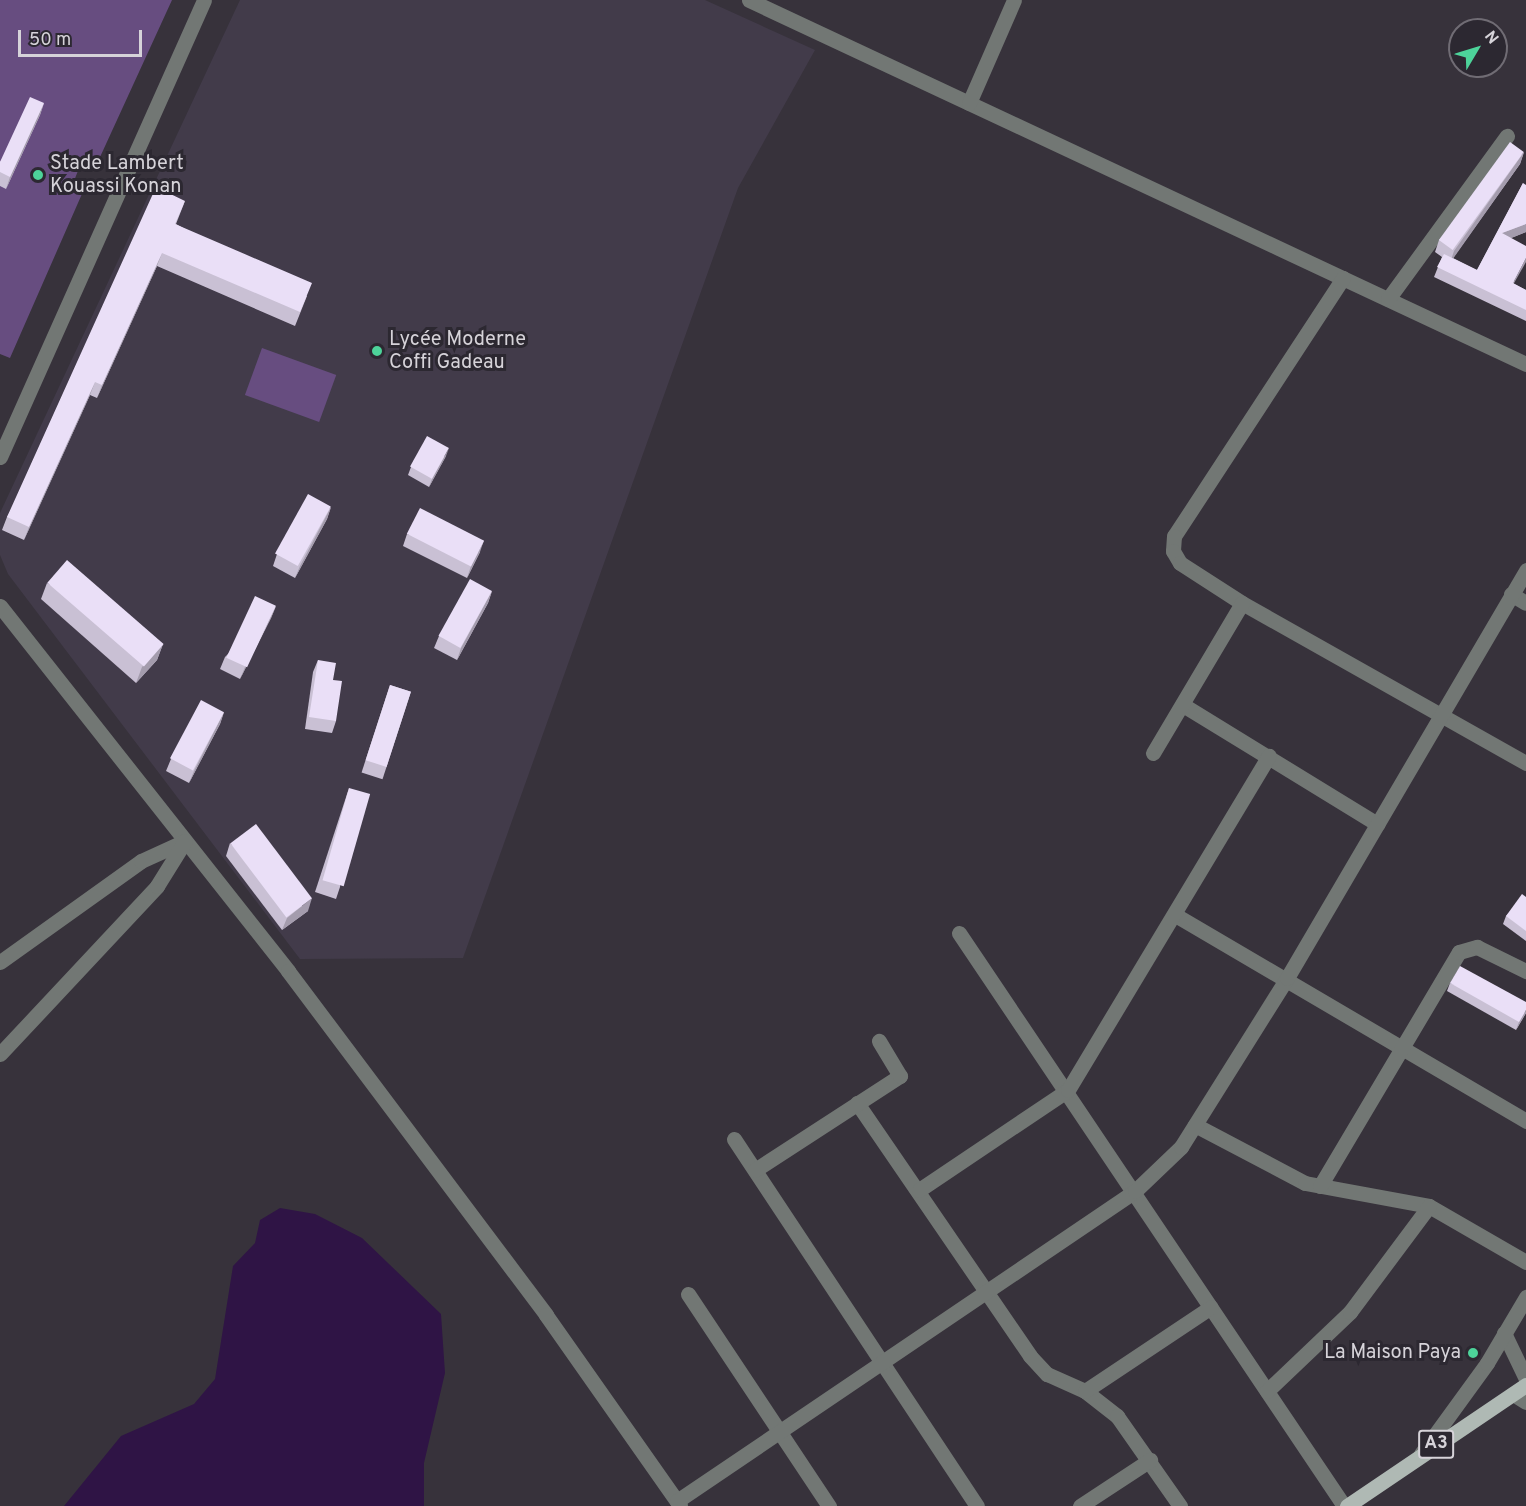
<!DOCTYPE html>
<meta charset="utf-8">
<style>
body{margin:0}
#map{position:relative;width:1526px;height:1506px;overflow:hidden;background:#37323b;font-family:Overpass,sans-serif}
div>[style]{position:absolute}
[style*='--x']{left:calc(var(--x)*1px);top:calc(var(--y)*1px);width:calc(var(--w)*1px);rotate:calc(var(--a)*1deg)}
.built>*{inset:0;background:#423b4a}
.green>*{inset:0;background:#674d80;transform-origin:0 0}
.water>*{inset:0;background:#2f1445}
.minor>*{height:15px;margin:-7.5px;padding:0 7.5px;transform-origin:7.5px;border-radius:7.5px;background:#727774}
.major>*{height:15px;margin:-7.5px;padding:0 7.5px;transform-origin:7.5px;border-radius:7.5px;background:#afb9b4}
.wall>*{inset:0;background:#c9c0d4;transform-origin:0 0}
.shaded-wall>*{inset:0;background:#a49cad}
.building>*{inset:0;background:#eadff7;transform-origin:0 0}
.dots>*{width:16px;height:16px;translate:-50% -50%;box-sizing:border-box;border:3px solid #2c2831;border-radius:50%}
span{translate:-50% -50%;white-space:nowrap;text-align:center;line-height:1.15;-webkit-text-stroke:6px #2c2831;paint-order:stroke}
.shield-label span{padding:2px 4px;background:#2c2831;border:2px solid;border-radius:4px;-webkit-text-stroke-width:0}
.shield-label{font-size:18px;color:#d6d3d9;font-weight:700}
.poi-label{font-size:20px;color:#d6d3d9}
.left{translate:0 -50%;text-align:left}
.right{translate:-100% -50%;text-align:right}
.north{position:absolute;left:1448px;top:18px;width:60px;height:60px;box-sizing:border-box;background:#2c2831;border:2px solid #706c74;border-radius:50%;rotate:52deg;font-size:16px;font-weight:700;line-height:24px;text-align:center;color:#d6d3d9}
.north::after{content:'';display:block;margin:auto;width:21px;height:27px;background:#4dd39a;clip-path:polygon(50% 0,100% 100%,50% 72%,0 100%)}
.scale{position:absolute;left:18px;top:30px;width:124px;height:27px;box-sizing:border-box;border:3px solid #d6d3d9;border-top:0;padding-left:8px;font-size:18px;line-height:21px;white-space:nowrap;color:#d6d3d9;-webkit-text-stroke:4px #2c2831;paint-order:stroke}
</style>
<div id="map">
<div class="built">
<div style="clip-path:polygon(240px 0,705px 0,815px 50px,738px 188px,463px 958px,300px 959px,8px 574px,0 555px,0 513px)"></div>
</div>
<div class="green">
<div style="clip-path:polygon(0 0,172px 0,95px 168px,81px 163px,74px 181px,85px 187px,10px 358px,0 354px)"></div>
<div style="left:262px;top:348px;width:79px;height:50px;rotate:20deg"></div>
</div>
<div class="water">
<div style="clip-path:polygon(280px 1208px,315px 1214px,362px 1238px,441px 1314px,445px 1373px,424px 1463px,424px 1506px,64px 1506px,121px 1436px,194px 1404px,215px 1379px,233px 1266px,255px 1243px,260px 1220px)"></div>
</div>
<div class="minor">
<div style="--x:749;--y:0;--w:858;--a:25.1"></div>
<div style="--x:969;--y:103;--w:112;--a:-66.4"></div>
<div style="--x:1343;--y:278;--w:308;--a:123.2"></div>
<div style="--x:1174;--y:536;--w:15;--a:94"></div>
<div style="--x:1173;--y:551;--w:14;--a:60"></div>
<div style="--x:1180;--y:563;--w:74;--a:32.8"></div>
<div style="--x:1242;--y:603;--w:326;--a:29.4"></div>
<div style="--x:1388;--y:299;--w:202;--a:-53.9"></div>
<div style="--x:0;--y:457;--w:500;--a:-65.94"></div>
<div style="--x:1511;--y:594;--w:17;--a:31"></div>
<div style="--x:0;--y:606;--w:465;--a:51.7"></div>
<div style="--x:288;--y:971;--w:430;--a:53.1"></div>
<div style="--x:546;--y:1315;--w:233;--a:54.9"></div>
<div style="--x:1183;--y:705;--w:228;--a:31.5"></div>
<div style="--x:1153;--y:753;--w:174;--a:-59.3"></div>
<div style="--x:1177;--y:916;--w:405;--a:30.4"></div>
<div style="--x:959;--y:933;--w:690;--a:56.1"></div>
<div style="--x:0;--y:962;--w:173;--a:-35.6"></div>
<div style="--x:141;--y:861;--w:48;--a:-24.4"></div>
<div style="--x:0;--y:1054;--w:230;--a:-46.9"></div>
<div style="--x:157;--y:886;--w:53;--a:-58.1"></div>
<div style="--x:857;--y:1103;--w:306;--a:55.6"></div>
<div style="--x:1030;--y:1356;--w:25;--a:47"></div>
<div style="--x:1047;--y:1374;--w:42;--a:24.1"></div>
<div style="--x:1085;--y:1391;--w:41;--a:38"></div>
<div style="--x:1117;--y:1416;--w:110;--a:55"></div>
<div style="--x:1195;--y:1125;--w:124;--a:27.8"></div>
<div style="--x:1305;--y:1183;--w:126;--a:10.5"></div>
<div style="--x:1429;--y:1206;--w:112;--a:30"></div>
<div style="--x:734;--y:1139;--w:440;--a:56.5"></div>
<div style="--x:755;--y:1170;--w:173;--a:-33"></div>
<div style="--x:900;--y:1076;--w:41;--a:-121"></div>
<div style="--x:1320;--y:1186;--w:272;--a:-59.3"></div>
<div style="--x:1459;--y:952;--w:19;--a:-16"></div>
<div style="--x:1477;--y:947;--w:55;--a:26.1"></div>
<div style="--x:919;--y:1190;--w:179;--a:-33.9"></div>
<div style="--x:1068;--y:1090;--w:390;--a:-59"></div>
<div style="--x:688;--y:1294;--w:255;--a:56.4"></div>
<div style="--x:1504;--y:1333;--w:51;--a:64.4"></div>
<div style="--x:1085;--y:1391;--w:151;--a:-33.7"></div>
<div style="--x:1267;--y:1391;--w:115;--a:-43.6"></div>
<div style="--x:1350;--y:1312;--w:132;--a:-53.3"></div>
<div style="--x:1513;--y:1394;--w:15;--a:32"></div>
<div style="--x:1421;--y:1454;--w:112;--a:-54"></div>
<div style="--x:1487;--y:1363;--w:77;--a:-59.4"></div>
<div style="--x:677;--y:1501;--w:553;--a:-34.09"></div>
<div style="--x:1135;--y:1191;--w:64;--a:-43.7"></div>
<div style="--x:1181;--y:1147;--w:199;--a:-57.9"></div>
<div style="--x:1287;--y:978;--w:473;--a:-59.6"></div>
<div style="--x:1080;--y:1506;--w:84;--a:-33.3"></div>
</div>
<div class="major">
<div style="--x:1347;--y:1506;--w:216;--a:-34.1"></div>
</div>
<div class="wall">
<div style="clip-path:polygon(44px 103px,40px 115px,6px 189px,0 186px,0 162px)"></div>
<div style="clip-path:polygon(1524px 152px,1520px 164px,1453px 258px,1477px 270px,1523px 183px,1526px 232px,1511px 238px,1514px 284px,1526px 290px,1526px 321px,1434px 277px,1442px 257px,1435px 252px,1439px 240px)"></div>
<div style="clip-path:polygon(185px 201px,176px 224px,307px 296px,295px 326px,157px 266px,97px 398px,90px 395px,24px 540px,2px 530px,7px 517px)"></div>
<div style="clip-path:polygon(446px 456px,429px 487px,408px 475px,411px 467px)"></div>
<div style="clip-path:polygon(331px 507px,327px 519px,295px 578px,273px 566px,277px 554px)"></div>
<div style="clip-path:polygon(407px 534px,480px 552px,467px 578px,403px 546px)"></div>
<div style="clip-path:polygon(47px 583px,163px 644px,157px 660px,136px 683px,41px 599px)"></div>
<div style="clip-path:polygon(492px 591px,488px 603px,457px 660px,434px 648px,439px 636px)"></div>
<div style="clip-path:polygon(276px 606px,271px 618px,240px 679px,220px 669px,225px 657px)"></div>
<div style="clip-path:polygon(318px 660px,333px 680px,336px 721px,332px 733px,305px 729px,313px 672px)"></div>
<div style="left:390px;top:685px;width:22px;height:92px;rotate:18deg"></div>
<div style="clip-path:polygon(224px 712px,220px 724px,189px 783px,166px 771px,171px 759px)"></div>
<div style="clip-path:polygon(349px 788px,340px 887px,336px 899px,315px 892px)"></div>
<div style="clip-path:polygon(230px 843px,308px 911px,282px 930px,226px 856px)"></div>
<div style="clip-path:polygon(1526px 897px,1526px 941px,1503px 924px,1506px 916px)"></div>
<div style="clip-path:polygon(1450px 983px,1526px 1013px,1516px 1030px,1447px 991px)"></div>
</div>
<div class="shaded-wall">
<div style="clip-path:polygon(44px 103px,40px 115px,6px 189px,10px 177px)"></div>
<div style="clip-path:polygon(1524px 152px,1520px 164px,1450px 263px,1454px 251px)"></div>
<div style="clip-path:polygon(1526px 224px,1526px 232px,1499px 243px,1502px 233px)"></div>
<div style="clip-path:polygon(162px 253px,157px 266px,97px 398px,102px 385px)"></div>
<div style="clip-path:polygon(1526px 258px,1526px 262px,1509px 292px,1513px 283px)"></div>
<div style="clip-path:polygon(95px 382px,90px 395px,24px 540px,29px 527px)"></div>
<div style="clip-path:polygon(449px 448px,446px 456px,429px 487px,432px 479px)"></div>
<div style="clip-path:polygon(331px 507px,327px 519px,295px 578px,300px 566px)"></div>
<div style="clip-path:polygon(484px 540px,480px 552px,467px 578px,471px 566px)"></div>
<div style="clip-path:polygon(492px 591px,488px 603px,457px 660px,461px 648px)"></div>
<div style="clip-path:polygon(276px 606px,271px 618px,240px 679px,245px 667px)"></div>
<div style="clip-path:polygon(163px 644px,157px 660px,136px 683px,142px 667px)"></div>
<div style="clip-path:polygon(224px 712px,220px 724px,189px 783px,194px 771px)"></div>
<div style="clip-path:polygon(312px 898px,308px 911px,282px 930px,287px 918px)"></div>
<div style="clip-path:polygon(1526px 1010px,1526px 1013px,1516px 1030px,1519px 1022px)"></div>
</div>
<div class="building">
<div style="clip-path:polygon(30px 97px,44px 103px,10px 177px,0 172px,0 162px)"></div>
<div style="left:1510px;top:142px;width:17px;height:121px;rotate:36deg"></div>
<div style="clip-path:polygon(1523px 183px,1526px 185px,1526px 224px,1502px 233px,1526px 246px,1526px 258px,1513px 283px,1526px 290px,1526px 310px,1437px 267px,1444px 254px,1477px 270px)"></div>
<div style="clip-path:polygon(156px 187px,185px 201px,175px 224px,312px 283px,300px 312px,162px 253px,102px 385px,95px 382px,29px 527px,7px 517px)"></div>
<div style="left:427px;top:436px;width:25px;height:35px;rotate:29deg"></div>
<div style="left:308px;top:494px;width:26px;height:68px;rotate:29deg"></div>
<div style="left:420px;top:508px;width:72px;height:29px;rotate:27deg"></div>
<div style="left:67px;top:560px;width:128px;height:30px;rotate:41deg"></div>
<div style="left:470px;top:579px;width:25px;height:65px;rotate:29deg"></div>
<div style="left:255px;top:596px;width:23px;height:68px;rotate:25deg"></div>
<div style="clip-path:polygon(318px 660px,336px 663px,333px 680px,342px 681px,336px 721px,309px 717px)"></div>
<div style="left:390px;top:685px;width:22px;height:79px;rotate:18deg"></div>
<div style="left:201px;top:700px;width:26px;height:66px;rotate:28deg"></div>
<div style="left:349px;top:788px;width:22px;height:96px;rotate:16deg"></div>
<div style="left:256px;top:824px;width:93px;height:32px;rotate:53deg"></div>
<div style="clip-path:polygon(1522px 894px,1526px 897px,1526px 931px,1506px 916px)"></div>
<div style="clip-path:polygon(1460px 966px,1526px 1002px,1526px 1010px,1519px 1022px,1450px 983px)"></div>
</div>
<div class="dots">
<div style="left:38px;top:175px;background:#4dd39a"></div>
<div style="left:377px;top:351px;background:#4dd39a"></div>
<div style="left:1473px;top:1353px;background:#4dd39a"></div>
</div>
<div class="shield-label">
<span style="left:1436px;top:1444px">A3</span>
</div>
<div class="poi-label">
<span class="left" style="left:50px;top:176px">Stade Lambert<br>Kouassi Konan</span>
<span class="left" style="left:389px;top:352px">Lycée Moderne<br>Coffi Gadeau</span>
<span class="right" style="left:1461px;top:1353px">La Maison Paya</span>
</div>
<div class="north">N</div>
<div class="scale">50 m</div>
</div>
